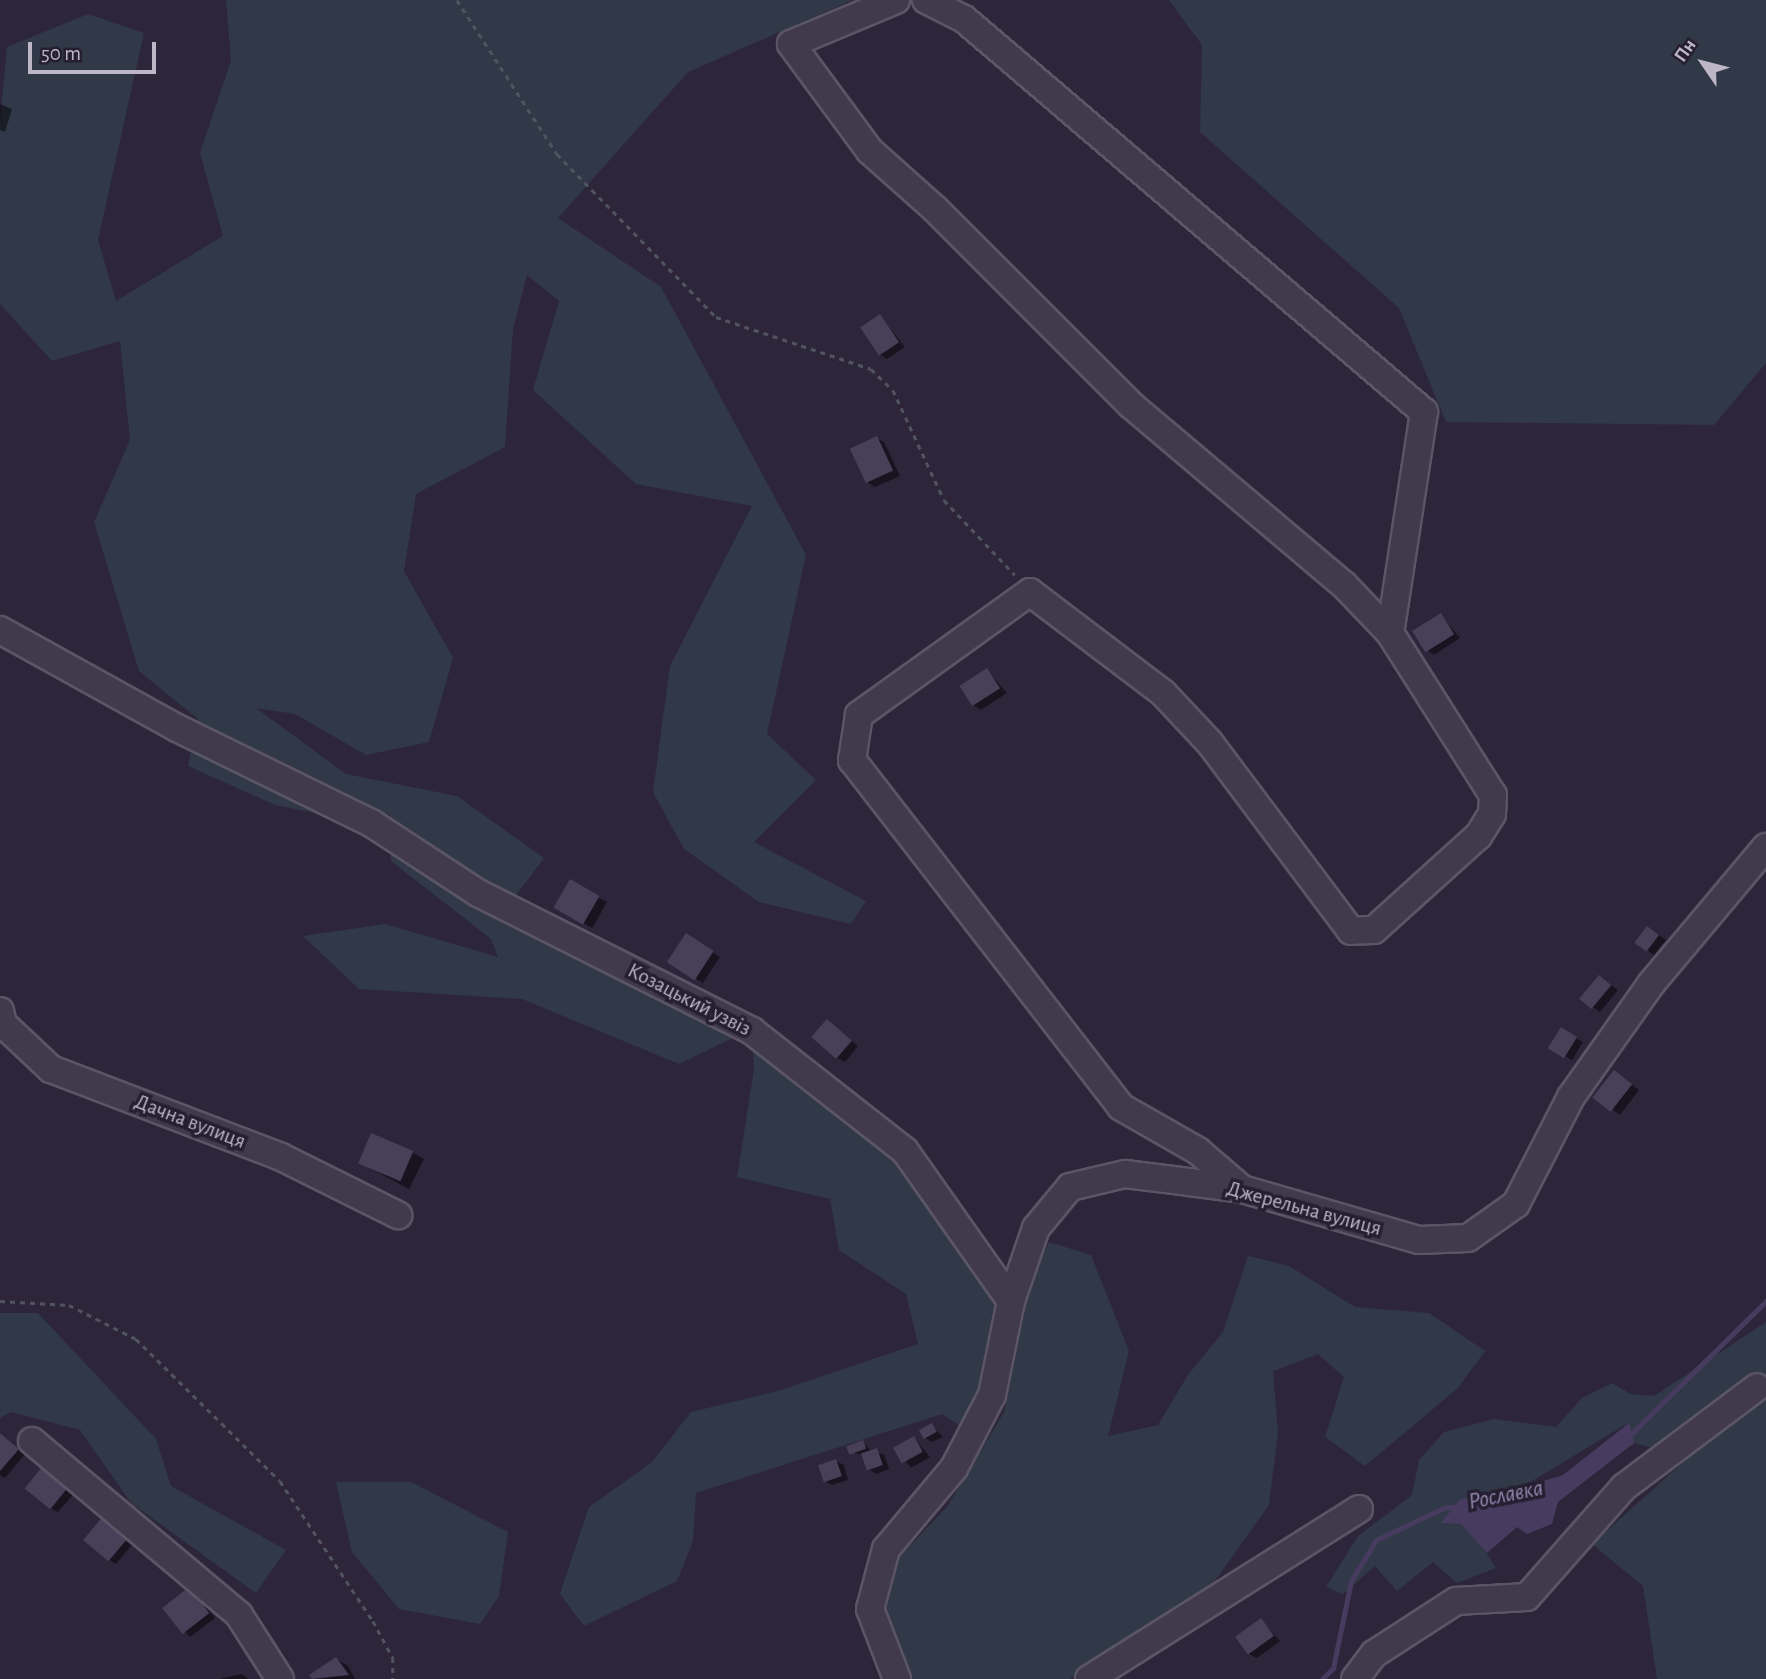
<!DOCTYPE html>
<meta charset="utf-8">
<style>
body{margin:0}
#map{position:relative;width:1766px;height:1679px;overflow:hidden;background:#2d263b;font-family:"Alegreya Sans",sans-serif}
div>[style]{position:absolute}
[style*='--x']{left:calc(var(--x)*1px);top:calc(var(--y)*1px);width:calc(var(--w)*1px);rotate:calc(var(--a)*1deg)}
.green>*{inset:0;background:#313847}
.water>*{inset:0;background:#473c60}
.shadow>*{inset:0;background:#0007;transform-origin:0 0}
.stream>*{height:5px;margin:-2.5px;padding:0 2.5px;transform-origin:2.5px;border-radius:2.5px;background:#473c60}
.building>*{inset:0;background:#484059;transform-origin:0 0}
.path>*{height:2.5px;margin-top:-1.25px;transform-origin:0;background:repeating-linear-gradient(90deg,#505362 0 5px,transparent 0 10px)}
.roads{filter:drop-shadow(2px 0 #5b5567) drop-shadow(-2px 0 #5b5567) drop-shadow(0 2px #5b5567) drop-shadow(0 -2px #5b5567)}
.minor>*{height:26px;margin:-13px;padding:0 13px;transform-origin:13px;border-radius:13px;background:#403a4c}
span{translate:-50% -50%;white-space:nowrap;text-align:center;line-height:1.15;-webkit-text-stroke:7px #251f31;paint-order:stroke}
.street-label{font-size:21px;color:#bcb6c7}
.water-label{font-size:23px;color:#9488b0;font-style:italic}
.north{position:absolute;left:1668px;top:28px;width:70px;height:70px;-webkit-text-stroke:5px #251f31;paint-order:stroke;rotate:305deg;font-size:19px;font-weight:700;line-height:28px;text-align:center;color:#bcb6c7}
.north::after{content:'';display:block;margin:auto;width:24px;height:32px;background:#bcb6c7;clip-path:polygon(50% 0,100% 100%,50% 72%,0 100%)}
.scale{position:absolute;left:28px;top:42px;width:128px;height:32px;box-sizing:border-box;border:4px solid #bcb6c7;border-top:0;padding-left:9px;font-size:21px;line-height:24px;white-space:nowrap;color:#bcb6c7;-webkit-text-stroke:5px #251f31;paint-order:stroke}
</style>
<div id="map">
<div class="green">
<div style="clip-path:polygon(226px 0,853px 0,688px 72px,558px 218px,661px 287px,806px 555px,767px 734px,816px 780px,754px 842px,866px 901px,851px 924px,759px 902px,684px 849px,653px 792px,670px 666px,752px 506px,636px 484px,533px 390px,559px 301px,527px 275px,513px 329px,505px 447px,416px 494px,404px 571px,453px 658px,429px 742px,366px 755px,295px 714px,256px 708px,346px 774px,457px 796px,544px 858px,514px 898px,739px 1035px,679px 1064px,522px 999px,359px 989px,303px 936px,385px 924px,498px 957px,491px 939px,391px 861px,390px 815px,340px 818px,275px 805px,188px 766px,198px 719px,139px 671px,94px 522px,130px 440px,120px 341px,52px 361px,0 304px,0 122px,7px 47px,88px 14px,144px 33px,98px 240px,116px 301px,223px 236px,200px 153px,231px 61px)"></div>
<div style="clip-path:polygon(1169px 0,1766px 0,1766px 363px,1714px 425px,1446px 422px,1399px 308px,1200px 132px,1202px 45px)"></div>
<div style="clip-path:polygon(752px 1031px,905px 1151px,1002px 1290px,994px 1332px,966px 1430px,942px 1414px,696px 1493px,693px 1541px,677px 1581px,584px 1626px,560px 1594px,589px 1507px,652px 1462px,691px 1412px,778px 1391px,918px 1344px,906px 1294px,839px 1250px,830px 1199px,737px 1177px,754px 1069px)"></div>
<div style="clip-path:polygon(1049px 1242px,1091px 1255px,1129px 1351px,1108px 1436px,1158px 1425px,1188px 1375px,1223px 1332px,1248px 1256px,1289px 1266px,1355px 1307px,1429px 1313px,1485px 1351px,1458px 1388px,1365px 1466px,1325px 1437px,1344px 1377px,1318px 1354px,1273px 1371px,1278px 1432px,1269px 1505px,1197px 1606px,1070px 1679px,907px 1679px,884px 1604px,899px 1557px,947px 1507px,1004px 1412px,1028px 1287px)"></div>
<div style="clip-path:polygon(0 1313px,38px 1313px,156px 1439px,171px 1486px,286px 1550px,256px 1593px,131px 1503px,80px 1430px,11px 1412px,0 1418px)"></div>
<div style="clip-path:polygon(1766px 1322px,1766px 1679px,1657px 1679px,1643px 1586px,1592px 1544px,1689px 1457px,1634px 1443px,1628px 1423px,1519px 1489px,1460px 1499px,1461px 1524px,1475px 1535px,1496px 1568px,1457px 1583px,1433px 1562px,1397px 1591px,1375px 1566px,1343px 1594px,1326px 1587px,1358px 1536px,1412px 1495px,1419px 1460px,1444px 1432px,1494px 1419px,1556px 1427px,1582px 1398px,1612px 1383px,1631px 1394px,1654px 1396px)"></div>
<div style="clip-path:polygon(336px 1482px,411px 1482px,508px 1532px,499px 1596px,480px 1624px,399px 1609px,352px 1552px)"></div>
</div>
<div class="water">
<div style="clip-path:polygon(1629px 1423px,1634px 1443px,1558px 1502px,1552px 1524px,1527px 1534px,1517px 1527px,1487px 1553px,1461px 1524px,1441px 1523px,1460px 1499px,1519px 1489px,1563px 1475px)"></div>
</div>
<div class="shadow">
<div style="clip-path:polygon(0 104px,12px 109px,5px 132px,0 130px)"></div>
<div style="clip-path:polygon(880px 316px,905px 347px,887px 359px,879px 354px)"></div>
<div style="clip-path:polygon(876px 438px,884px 442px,900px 476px,875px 487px,868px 483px)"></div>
<div style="clip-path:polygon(1441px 615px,1460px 638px,1434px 655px,1427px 650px)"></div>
<div style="clip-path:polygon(987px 670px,1007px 693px,981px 710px,973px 705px)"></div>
<div style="left:571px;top:882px;width:41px;height:30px;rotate:29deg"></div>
<div style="clip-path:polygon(1655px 932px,1666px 940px,1654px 955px,1647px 950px)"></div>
<div style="clip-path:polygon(687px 936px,720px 957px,703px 983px,696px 979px)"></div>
<div style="clip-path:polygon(1600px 977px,1618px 990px,1600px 1012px,1593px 1007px)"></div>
<div style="clip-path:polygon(827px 1021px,858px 1046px,845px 1062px,837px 1058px)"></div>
<div style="left:1562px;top:1030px;width:24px;height:21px;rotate:30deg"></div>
<div style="clip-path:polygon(1622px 1077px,1639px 1090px,1620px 1115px,1613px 1110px)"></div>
<div style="clip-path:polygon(412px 1152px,424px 1159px,409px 1189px,360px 1163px)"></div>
<div style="clip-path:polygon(932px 1425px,943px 1437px,932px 1442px,925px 1438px)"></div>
<div style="clip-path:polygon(0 1433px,25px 1454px,5px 1478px,0 1475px)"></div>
<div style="clip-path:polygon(914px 1438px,930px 1457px,911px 1468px,895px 1449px)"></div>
<div style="clip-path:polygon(863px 1442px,872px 1452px,884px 1454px,889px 1469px,876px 1474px,869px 1469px,863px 1455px,850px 1452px)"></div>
<div style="clip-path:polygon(836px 1461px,844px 1465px,848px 1480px,832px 1485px,825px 1481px)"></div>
<div style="clip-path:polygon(54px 1468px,78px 1489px,58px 1512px,50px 1508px)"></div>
<div style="clip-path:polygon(105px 1516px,136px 1540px,116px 1564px,109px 1560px)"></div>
<div style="clip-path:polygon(197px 1593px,215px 1618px,190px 1637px,164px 1608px)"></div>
<div style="clip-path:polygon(1261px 1620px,1280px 1641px,1257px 1658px,1249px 1654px)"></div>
<div style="clip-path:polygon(336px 1659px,348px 1666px,355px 1679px,314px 1679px,311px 1675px)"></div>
<div style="clip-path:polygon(242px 1674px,249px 1679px,219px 1679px)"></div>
</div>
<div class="stream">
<div style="--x:1628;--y:1437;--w:194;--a:-44.6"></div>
<div style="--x:1322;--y:1679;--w:16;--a:-45"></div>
<div style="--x:1333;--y:1668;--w:89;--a:-78.3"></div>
<div style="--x:1351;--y:1581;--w:48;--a:-58.6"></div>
<div style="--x:1376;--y:1540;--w:74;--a:-25.5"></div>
<div style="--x:1443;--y:1508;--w:15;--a:-8"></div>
</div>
<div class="building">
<div style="left:880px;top:314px;width:34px;height:24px;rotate:56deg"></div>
<div style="left:877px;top:436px;width:38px;height:30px;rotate:65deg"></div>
<div style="left:1441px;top:613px;width:25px;height:34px;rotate:58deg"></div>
<div style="left:987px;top:668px;width:24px;height:33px;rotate:57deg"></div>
<div style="left:570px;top:879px;width:34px;height:33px;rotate:30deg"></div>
<div style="left:1647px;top:926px;width:15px;height:21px;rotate:37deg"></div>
<div style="left:686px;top:933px;width:33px;height:35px;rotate:33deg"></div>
<div style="left:1599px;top:975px;width:16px;height:31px;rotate:40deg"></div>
<div style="left:827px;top:1019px;width:33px;height:24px;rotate:41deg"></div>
<div style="left:1561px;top:1027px;width:19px;height:25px;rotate:32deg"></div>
<div style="left:1614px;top:1070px;width:23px;height:35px;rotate:38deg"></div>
<div style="left:371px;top:1133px;width:46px;height:33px;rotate:23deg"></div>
<div style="left:932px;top:1423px;width:10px;height:15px;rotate:61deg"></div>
<div style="clip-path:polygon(0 1433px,19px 1449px,0 1471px)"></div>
<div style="left:914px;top:1436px;width:18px;height:24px;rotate:61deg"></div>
<div style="left:863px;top:1440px;width:9px;height:18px;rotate:69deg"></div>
<div style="left:877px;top:1448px;width:18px;height:17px;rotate:71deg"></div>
<div style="left:836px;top:1459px;width:18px;height:19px;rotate:71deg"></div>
<div style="left:46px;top:1462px;width:33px;height:34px;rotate:39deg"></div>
<div style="left:105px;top:1514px;width:33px;height:34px;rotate:40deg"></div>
<div style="left:189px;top:1587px;width:33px;height:34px;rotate:52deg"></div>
<div style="left:1261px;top:1618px;width:22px;height:32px;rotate:54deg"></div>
<div style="clip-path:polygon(336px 1657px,349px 1675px,312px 1679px,309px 1675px)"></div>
</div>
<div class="path">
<div style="--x:457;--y:0;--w:184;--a:57"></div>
<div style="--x:557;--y:154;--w:228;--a:45.7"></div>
<div style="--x:716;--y:317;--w:163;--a:18.5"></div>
<div style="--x:871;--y:369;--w:30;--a:44"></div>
<div style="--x:893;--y:390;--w:121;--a:65.1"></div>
<div style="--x:944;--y:500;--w:103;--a:46.6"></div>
<div style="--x:0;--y:1301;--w:69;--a:3.3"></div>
<div style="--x:69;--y:1305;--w:75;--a:26.9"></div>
<div style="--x:136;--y:1339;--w:202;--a:44.6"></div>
<div style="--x:280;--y:1481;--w:168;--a:56.4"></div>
<div style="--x:373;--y:1621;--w:42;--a:61.6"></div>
<div style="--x:393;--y:1658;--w:21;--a:90"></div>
</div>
<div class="roads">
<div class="minor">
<div style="--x:896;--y:0;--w:114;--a:157.3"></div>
<div style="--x:791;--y:44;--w:133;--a:53.6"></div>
<div style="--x:870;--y:151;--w:87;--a:41.7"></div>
<div style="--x:935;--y:209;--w:277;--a:45"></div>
<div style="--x:1131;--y:405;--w:279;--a:40.2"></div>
<div style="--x:1344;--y:585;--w:66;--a:46.2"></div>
<div style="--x:1390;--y:633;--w:192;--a:57.6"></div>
<div style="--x:1493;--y:795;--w:19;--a:93"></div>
<div style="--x:1492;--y:814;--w:26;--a:122"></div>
<div style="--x:1478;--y:836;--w:140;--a:137.9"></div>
<div style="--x:1374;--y:930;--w:23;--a:178"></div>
<div style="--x:1351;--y:931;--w:236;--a:-126.9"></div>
<div style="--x:1209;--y:742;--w:67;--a:-133.2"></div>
<div style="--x:1163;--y:693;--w:167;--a:-142.8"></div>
<div style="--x:1030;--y:592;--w:211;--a:144.3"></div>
<div style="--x:859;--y:715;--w:46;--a:98.8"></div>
<div style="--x:852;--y:760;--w:439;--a:52.2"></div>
<div style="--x:1121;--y:1107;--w:89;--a:29.7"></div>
<div style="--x:1198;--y:1151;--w:58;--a:40.8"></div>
<div style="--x:926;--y:0;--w:42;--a:26.6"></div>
<div style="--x:964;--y:19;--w:605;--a:40.51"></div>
<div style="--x:1424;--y:412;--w:224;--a:98.7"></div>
<div style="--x:0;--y:630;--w:202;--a:29"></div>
<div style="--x:177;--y:728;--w:216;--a:26.1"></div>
<div style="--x:371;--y:823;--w:128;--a:33.2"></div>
<div style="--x:478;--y:893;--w:307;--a:26.7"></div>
<div style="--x:752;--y:1031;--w:194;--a:38.1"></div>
<div style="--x:905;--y:1151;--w:184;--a:54.8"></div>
<div style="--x:0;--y:1011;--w:13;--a:77"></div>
<div style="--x:3;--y:1024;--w:66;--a:43.2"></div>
<div style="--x:51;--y:1069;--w:246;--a:20.9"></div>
<div style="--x:281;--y:1157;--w:131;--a:26.4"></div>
<div style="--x:32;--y:1441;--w:270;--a:40"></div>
<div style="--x:239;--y:1615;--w:76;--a:57.4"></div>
<div style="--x:897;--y:1679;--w:75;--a:-111.1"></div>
<div style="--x:870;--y:1609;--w:62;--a:-75.1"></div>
<div style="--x:886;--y:1549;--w:106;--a:-50"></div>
<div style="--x:954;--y:1468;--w:82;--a:-62.5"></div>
<div style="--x:992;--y:1395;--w:96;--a:-78.6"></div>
<div style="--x:1011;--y:1301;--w:77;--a:-71.1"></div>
<div style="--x:1036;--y:1228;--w:53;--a:-50.3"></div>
<div style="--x:1070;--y:1187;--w:57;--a:-13.3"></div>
<div style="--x:1125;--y:1174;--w:64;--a:7.1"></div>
<div style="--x:1189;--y:1182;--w:53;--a:7.5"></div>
<div style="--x:1242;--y:1189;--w:184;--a:16.1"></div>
<div style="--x:1419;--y:1240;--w:49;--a:-2.3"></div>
<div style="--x:1468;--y:1238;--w:59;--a:-35.3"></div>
<div style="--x:1516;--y:1204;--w:120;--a:-62.8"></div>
<div style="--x:1571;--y:1097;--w:138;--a:-54.7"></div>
<div style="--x:1651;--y:984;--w:179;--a:-50"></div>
<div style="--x:1089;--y:1679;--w:319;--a:-32.2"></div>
<div style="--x:1355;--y:1679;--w:31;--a:-53"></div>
<div style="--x:1374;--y:1654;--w:98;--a:-32.9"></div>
<div style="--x:1456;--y:1601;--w:71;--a:-3.2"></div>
<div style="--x:1527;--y:1597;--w:147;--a:-48.6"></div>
<div style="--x:1624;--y:1487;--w:166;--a:-36.9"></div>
</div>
</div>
<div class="street-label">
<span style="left:689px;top:1000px;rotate:27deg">Козацький узвіз</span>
<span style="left:190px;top:1122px;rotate:21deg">Дачна вулиця</span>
<span style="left:1304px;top:1209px;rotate:15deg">Джерельна вулиця</span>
</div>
<div class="water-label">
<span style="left:1506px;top:1496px;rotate:-11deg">Рославка</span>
</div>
<div class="north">Пн</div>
<div class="scale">50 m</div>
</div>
